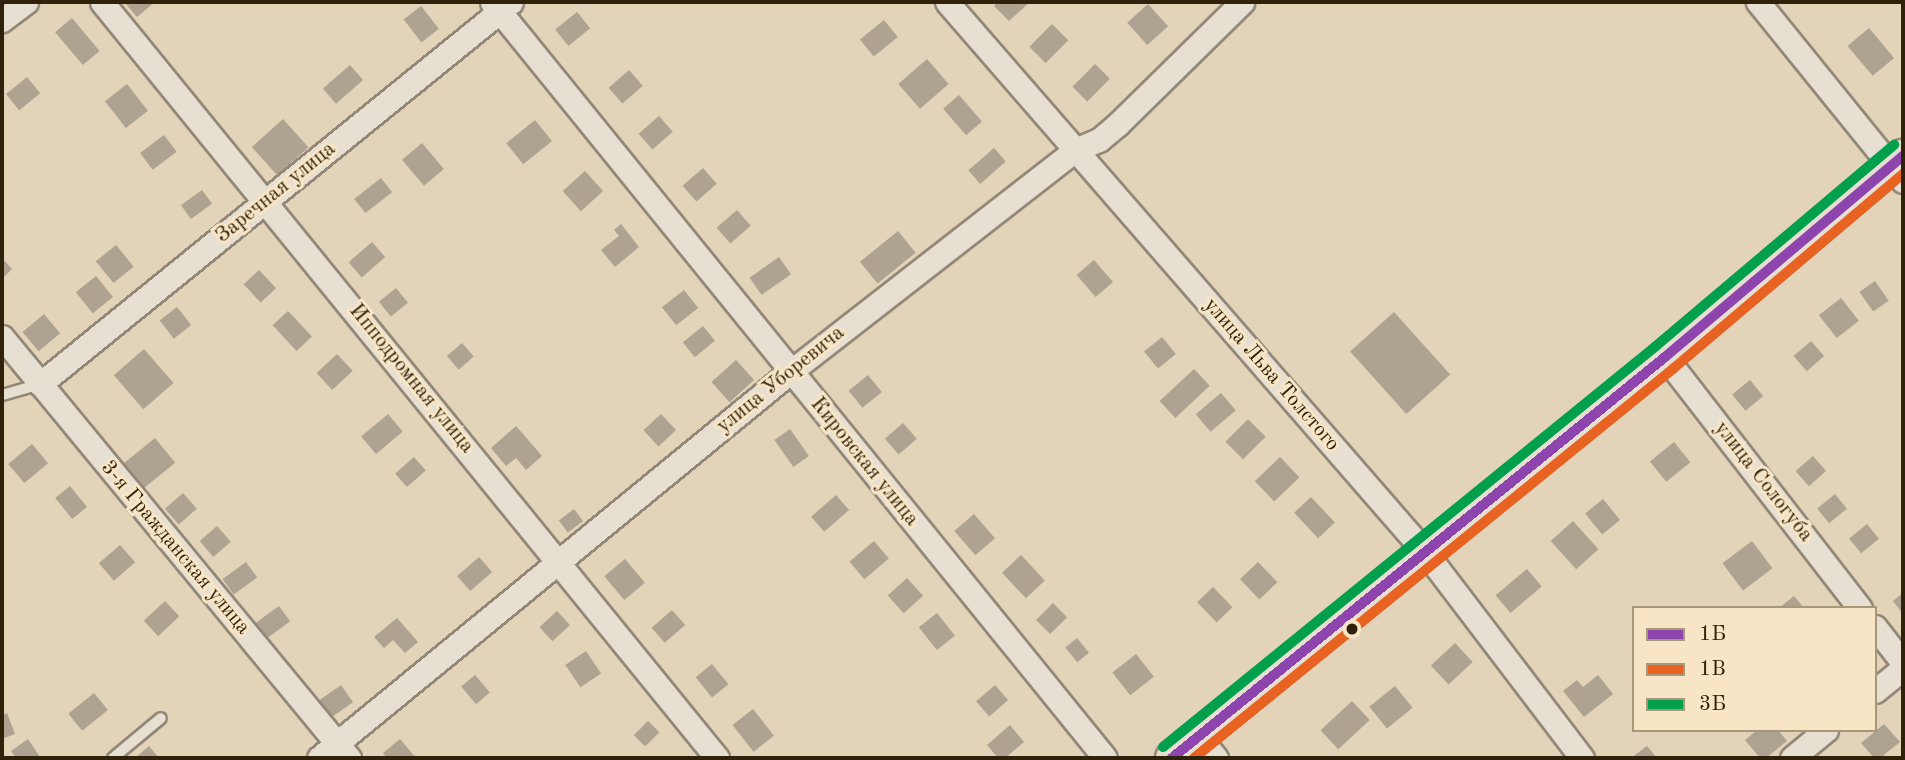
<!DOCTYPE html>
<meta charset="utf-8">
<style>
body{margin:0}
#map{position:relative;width:1905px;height:760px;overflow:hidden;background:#e2d3b9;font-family:"Old Standard TT",serif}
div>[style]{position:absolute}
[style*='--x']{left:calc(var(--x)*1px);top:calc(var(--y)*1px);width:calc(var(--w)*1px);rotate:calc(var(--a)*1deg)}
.building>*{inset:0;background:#ada390;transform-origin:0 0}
.roads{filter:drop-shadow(2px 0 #938877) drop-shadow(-2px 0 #938877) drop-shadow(0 2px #938877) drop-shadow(0 -2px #938877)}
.service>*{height:10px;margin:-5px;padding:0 5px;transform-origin:5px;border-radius:5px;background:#e6dfd2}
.minor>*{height:23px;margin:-11.5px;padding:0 11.5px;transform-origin:11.5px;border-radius:11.5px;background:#e6dfd2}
.secondary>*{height:32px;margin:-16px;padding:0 16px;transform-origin:16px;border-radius:16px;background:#e6dfd2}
.bus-1>*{height:10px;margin:-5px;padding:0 5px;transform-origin:5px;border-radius:5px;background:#8e44ad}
.bus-2>*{height:10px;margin:-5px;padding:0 5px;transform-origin:5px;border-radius:5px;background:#e86221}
.bus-3>*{height:10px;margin:-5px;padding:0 5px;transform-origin:5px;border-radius:5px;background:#029f4d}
.dots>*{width:19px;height:19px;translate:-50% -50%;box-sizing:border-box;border:4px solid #f7e5c6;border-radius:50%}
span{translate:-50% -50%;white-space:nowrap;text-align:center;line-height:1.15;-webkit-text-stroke:6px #f7e5c6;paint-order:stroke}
.street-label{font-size:21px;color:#30210a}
.frame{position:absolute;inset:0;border:4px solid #30210a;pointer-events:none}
.legend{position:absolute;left:1632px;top:606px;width:245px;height:126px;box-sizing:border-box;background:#f7e5c6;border:2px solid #a7977b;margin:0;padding:9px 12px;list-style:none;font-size:21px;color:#30210a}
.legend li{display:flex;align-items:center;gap:14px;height:35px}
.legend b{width:35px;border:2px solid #a7977b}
</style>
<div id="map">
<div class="building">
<div style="clip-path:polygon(124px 2px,155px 2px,137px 17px)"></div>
<div style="clip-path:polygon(998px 2px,1030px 2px,1009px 21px,994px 6px)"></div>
<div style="left:1148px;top:4px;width:30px;height:28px;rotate:48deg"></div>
<div style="left:421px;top:6px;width:29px;height:22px;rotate:52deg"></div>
<div style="left:577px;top:12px;width:21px;height:28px;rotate:51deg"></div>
<div style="left:72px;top:18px;width:43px;height:22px;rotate:50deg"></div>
<div style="left:884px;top:20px;width:22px;height:31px;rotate:51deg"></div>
<div style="left:1052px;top:24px;width:23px;height:32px;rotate:45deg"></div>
<div style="left:1869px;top:28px;width:39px;height:28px;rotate:50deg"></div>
<div style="left:927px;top:59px;width:33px;height:38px;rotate:49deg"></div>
<div style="left:1095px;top:64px;width:21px;height:32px;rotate:45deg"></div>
<div style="left:350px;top:65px;width:20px;height:36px;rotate:49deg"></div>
<div style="left:629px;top:70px;width:21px;height:27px;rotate:49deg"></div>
<div style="left:27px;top:77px;width:21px;height:27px;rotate:51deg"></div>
<div style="left:127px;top:84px;width:34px;height:28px;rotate:52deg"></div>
<div style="left:959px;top:95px;width:35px;height:21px;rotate:49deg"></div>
<div style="left:659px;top:116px;width:21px;height:27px;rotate:49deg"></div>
<div style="left:283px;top:119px;width:38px;height:42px;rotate:48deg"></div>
<div style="left:535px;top:120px;width:27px;height:37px;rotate:51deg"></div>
<div style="left:164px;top:135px;width:21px;height:30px;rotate:53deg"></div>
<div style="left:422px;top:143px;width:34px;height:26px;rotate:50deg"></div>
<div style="left:994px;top:148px;width:18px;height:34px;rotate:49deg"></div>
<div style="left:703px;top:168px;width:21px;height:27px;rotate:49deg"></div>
<div style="left:585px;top:171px;width:27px;height:30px;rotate:48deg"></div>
<div style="left:381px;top:178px;width:18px;height:34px;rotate:52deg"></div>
<div style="left:202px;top:190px;width:17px;height:26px;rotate:54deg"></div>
<div style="left:737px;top:210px;width:21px;height:27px;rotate:49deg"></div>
<div style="clip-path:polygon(621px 224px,639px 247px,615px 267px,601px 250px,619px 236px,614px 230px)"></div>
<div style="left:898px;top:231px;width:28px;height:49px;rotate:51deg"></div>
<div style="left:372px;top:242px;width:20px;height:31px;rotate:49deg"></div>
<div style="left:116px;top:245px;width:28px;height:26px;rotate:51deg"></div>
<div style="left:779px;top:257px;width:21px;height:36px;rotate:55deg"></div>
<div style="clip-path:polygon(2px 258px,12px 269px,2px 279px)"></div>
<div style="left:1094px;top:260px;width:29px;height:23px;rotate:49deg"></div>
<div style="left:259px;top:270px;width:25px;height:21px;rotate:47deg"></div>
<div style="left:96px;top:276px;width:27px;height:26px;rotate:51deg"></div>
<div style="left:1875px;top:281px;width:24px;height:19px;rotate:55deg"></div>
<div style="left:396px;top:288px;width:19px;height:22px;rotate:51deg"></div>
<div style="left:684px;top:290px;width:23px;height:28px;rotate:52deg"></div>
<div style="left:1841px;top:298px;width:29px;height:28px;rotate:52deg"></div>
<div style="left:177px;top:307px;width:23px;height:22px;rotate:52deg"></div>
<div style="left:288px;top:311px;width:35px;height:21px;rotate:47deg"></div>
<div style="left:1394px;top:312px;width:84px;height:59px;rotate:48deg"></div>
<div style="left:44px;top:314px;width:25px;height:28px;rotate:50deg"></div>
<div style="left:703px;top:326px;width:19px;height:26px;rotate:51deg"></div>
<div style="left:1162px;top:337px;width:22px;height:23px;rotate:51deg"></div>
<div style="left:1811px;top:341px;width:20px;height:23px;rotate:49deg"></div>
<div style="left:462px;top:343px;width:18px;height:20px;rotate:49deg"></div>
<div style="left:144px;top:349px;width:45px;height:40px;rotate:49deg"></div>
<div style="left:337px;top:354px;width:23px;height:28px;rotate:47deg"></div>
<div style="left:736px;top:360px;width:27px;height:33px;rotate:48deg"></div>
<div style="left:1194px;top:369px;width:23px;height:47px;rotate:47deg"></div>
<div style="left:868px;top:375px;width:22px;height:25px;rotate:51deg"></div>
<div style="left:1750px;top:380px;width:21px;height:23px;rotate:51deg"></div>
<div style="left:1221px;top:393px;width:23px;height:33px;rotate:50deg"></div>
<div style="left:388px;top:414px;width:23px;height:35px;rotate:50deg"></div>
<div style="left:661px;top:414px;width:22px;height:24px;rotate:47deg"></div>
<div style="left:1248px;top:419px;width:25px;height:32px;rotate:45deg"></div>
<div style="left:903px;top:423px;width:21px;height:24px;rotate:49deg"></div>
<div style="clip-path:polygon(516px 426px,542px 456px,526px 470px,516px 458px,506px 466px,491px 448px)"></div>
<div style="left:790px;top:429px;width:33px;height:19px;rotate:55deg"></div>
<div style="left:155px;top:438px;width:32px;height:42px;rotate:51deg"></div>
<div style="left:1674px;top:442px;width:26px;height:31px;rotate:51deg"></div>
<div style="left:32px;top:444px;width:25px;height:31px;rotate:50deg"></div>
<div style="left:1813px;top:456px;width:20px;height:23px;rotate:49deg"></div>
<div style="left:414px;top:457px;width:18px;height:25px;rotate:49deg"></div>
<div style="left:1280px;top:457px;width:28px;height:35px;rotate:46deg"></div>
<div style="left:70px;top:486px;width:27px;height:19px;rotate:51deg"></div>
<div style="left:183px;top:493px;width:21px;height:24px;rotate:49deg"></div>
<div style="left:1835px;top:494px;width:19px;height:23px;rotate:51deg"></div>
<div style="left:836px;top:495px;width:20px;height:33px;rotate:49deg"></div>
<div style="left:1311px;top:497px;width:35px;height:23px;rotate:47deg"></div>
<div style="left:1603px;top:499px;width:27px;height:23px;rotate:51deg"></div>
<div style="left:574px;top:509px;width:15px;height:19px;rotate:53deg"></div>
<div style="left:974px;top:514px;width:32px;height:26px;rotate:49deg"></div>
<div style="left:1573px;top:521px;width:38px;height:30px;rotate:48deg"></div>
<div style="left:1867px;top:524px;width:19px;height:23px;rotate:51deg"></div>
<div style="left:217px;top:526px;width:21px;height:23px;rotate:49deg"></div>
<div style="left:874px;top:541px;width:23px;height:32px;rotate:50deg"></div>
<div style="left:1752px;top:541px;width:34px;height:37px;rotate:53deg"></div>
<div style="left:120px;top:545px;width:23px;height:28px;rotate:49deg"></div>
<div style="left:1021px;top:555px;width:35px;height:26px;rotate:47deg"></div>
<div style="left:479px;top:557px;width:20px;height:29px;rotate:49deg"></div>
<div style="left:625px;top:559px;width:31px;height:27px;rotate:50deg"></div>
<div style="left:246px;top:562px;width:19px;height:29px;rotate:54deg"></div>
<div style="left:1258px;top:562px;width:28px;height:25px;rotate:46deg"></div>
<div style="left:1527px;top:569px;width:23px;height:41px;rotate:50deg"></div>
<div style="left:907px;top:578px;width:24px;height:26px;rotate:48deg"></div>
<div style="left:1213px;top:587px;width:28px;height:22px;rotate:46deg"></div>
<div style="clip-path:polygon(1903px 593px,1903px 614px,1893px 601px)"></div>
<div style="clip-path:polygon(1794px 596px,1804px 608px,1779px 608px)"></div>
<div style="left:165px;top:601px;width:21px;height:29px;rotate:47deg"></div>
<div style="left:1053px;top:603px;width:20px;height:24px;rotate:45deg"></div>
<div style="left:279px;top:606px;width:19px;height:29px;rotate:54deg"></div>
<div style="left:672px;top:610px;width:20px;height:27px;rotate:49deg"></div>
<div style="left:557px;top:611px;width:19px;height:24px;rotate:47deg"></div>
<div style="left:937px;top:613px;width:29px;height:23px;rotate:52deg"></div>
<div style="clip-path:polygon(397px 618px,418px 642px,405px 653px,393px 640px,384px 648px,374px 637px)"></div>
<div style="left:1077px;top:638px;width:19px;height:15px;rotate:51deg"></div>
<div style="left:1455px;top:643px;width:26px;height:33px;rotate:47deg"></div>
<div style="left:586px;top:651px;width:27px;height:25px;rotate:56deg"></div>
<div style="left:1136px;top:654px;width:29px;height:30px;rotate:52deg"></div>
<div style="left:712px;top:664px;width:26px;height:21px;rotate:51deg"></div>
<div style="left:475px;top:675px;width:23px;height:18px;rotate:50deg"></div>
<div style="clip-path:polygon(1598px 675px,1613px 694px,1584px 717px,1563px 691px,1577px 680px,1583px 687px)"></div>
<div style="left:341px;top:685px;width:21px;height:29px;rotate:55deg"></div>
<div style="left:995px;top:685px;width:20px;height:25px;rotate:49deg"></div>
<div style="left:1395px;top:686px;width:28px;height:33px;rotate:51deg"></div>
<div style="left:94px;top:693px;width:22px;height:33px;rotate:51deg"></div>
<div style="left:1352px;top:701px;width:26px;height:43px;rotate:47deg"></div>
<div style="left:753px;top:709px;width:34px;height:26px;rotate:52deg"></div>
<div style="clip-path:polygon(7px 713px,15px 734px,2px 739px,2px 715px)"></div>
<div style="left:648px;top:721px;width:16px;height:20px;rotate:45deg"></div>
<div style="clip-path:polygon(1884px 724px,1900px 742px,1880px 758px,1874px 758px,1861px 743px)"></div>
<div style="clip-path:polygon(1010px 725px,1024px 742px,1005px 758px,998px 758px,987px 745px)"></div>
<div style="clip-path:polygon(1757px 730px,1778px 730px,1787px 741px,1766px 758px,1760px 758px,1745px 740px)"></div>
<div style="clip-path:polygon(28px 739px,40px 757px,16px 758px,11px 751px)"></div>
<div style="clip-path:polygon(400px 739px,416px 758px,387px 758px,383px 753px)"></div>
<div style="clip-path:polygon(149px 746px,159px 758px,135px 758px)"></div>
<div style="clip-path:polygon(1647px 746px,1657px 758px,1631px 758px)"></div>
</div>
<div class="roads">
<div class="service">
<div style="--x:2;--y:395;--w:40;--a:-16"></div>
<div style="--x:113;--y:758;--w:62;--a:-39.8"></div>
</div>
<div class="minor">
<div style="--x:102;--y:2;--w:975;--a:50.87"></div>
<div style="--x:492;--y:2;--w:973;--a:50.96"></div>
<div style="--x:947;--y:2;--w:729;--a:49.01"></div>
<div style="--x:1425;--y:552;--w:259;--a:52.7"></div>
<div style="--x:1758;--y:2;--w:230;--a:51"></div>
<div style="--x:2;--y:20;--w:30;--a:-37"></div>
<div style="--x:2;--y:337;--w:546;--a:50.5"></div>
<div style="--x:1665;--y:357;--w:318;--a:52.2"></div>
<div style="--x:40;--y:384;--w:606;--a:-39.04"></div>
<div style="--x:1875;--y:627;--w:46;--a:52.1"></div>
<div style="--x:1875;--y:691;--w:36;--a:-39"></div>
<div style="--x:1199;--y:737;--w:27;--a:51"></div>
<div style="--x:319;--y:758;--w:609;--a:-39.34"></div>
<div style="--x:790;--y:372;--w:361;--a:-37.9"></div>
<div style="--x:1075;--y:150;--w:26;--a:-23"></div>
<div style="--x:1099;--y:140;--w:25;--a:-40"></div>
<div style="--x:1118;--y:124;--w:174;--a:-44.5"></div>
<div style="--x:1792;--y:758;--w:44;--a:-39.5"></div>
</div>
<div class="secondary">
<div style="--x:1172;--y:758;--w:635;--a:-39.12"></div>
<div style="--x:1665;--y:357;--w:312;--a:-40.2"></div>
</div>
</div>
<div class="bus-1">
<div style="--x:1172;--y:758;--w:635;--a:-39.12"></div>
<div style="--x:1665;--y:357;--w:312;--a:-40.2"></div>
</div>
<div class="bus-2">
<div style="--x:1194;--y:758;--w:618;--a:-39.09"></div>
<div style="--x:1674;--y:368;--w:300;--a:-40.3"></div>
</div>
<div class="bus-3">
<div style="--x:1163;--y:747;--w:635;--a:-39.12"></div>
<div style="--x:1656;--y:346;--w:312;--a:-40.2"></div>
</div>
<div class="dots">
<div style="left:1352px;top:629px;background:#30210a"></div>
</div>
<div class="street-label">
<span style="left:276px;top:193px;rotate:-39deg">Заречная улица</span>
<span style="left:1271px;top:375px;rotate:49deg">улица Льва Толстого</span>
<span style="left:411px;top:379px;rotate:51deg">Ипподромная улица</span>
<span style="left:781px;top:380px;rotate:-39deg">улица Уборевича</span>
<span style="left:864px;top:462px;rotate:51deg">Кировская улица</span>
<span style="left:1763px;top:482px;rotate:52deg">улица Сологуба</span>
<span style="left:175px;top:548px;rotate:50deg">3-я Гражданская улица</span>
</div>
<div class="frame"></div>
<ul class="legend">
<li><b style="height:9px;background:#8e44ad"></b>1Б</li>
<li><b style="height:9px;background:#e86221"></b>1В</li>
<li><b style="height:9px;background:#029f4d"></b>3Б</li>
</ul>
</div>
